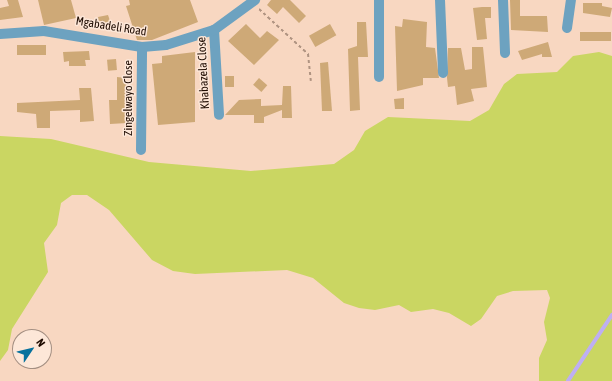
<!DOCTYPE html>
<style>
body{margin:0}
#map{position:relative;width:612px;height:381px;overflow:hidden;background:#f8d7c1;font-family:"Asap Condensed",sans-serif}
div>[style]{position:absolute}
[style*='--x']{left:calc(var(--x)*1px);top:calc(var(--y)*1px);width:calc(var(--w)*1px);rotate:calc(var(--a)*1deg)}
.green>*{inset:0;background:#cad662}
.stream>*{height:3.5px;margin:-1.75px;padding:0 1.75px;transform-origin:1.75px;border-radius:1.75px;background:#beaff2}
.building>*{inset:0;background:#cea977;transform-origin:0 0}
.path>*{height:2px;margin-top:-1px;transform-origin:0;background:repeating-linear-gradient(90deg,#af9381 0 3px,transparent 0 6px)}
.minor>*{height:10px;margin:-5px;padding:0 5px;transform-origin:5px;border-radius:5px;background:#6da2c0}
span{translate:-50% -50%;white-space:nowrap;text-align:center;line-height:1.15;-webkit-text-stroke:3px #fde7d8;paint-order:stroke}
.street-label{font-size:12px;color:#1f0c02}
.north{position:absolute;left:12px;top:329px;width:40px;height:40px;box-sizing:border-box;background:#fde7d8;border:1px solid #a48f82;border-radius:50%;rotate:55deg;font-size:11px;font-weight:700;line-height:16px;text-align:center;color:#1f0c02}
.north::after{content:'';display:block;margin:auto;width:14px;height:18px;background:#06719d;clip-path:polygon(50% 0,100% 100%,50% 72%,0 100%)}
</style>
<div id="map">
<div class="green">
<div style="clip-path:polygon(599px 52px,612px 56px,612px 381px,539px 381px,539px 358px,547px 340px,544px 322px,550px 298px,547px 290px,513px 291px,497px 296px,481px 319px,471px 326px,449px 313px,433px 309px,411px 312px,399px 305px,375px 310px,359px 308px,344px 303px,313px 278px,287px 270px,195px 274px,173px 271px,152px 260px,109px 210px,87px 195px,72px 195px,61px 203px,57px 225px,44px 243px,48px 272px,12px 329px,8px 350px,0 361px,0 136px,51px 139px,149px 162px,251px 171px,334px 164px,354px 150px,365px 131px,388px 117px,470px 121px,489px 110px,504px 84px,517px 74px,557px 72px,573px 56px)"></div>
</div>
<div class="stream">
<div style="--x:568;--y:381;--w:79;--a:-56.3"></div>
</div>
<div class="building">
<div style="clip-path:polygon(7px 0,18px 0,23px 17px,0 20px,0 8px,9px 6px)"></div>
<div style="clip-path:polygon(38px 0,71px 0,76px 18px,44px 25px)"></div>
<div style="clip-path:polygon(129px 0,190px 0,198px 22px,152px 40px,137px 40px,126px 6px,130px 5px)"></div>
<div style="clip-path:polygon(271px 0,290px 0,306px 16px,299px 23px,283px 7px,277px 14px,267px 5px)"></div>
<div style="clip-path:polygon(510px 0,520px 0,520px 16px,547px 16px,548px 32px,511px 30px)"></div>
<div style="clip-path:polygon(583px 3px,602px 3px,602px 6px,612px 8px,610px 17px,583px 13px)"></div>
<div style="clip-path:polygon(482px 7px,491px 7px,491px 18px,485px 18px,487px 39px,477px 40px,473px 8px)"></div>
<div style="clip-path:polygon(108px 15px,111px 24px,100px 27px,98px 17px)"></div>
<div style="clip-path:polygon(403px 19px,427px 22px,426px 47px,435px 48px,439px 78px,423px 78px,423px 85px,397px 91px,395px 26px,402px 27px)"></div>
<div style="clip-path:polygon(357px 22px,366px 22px,368px 57px,358px 57px,360px 110px,350px 111px,348px 49px,357px 46px)"></div>
<div style="clip-path:polygon(246px 24px,260px 38px,267px 31px,279px 40px,254px 65px,228px 41px)"></div>
<div style="left:330px;top:24px;width:13px;height:24px;rotate:61deg"></div>
<div style="left:580px;top:32px;width:31px;height:9px"></div>
<div style="clip-path:polygon(548px 42px,552px 57px,542px 57px,542px 54px,522px 60px,518px 51px)"></div>
<div style="left:46px;top:45px;width:10px;height:29px;rotate:90deg"></div>
<div style="clip-path:polygon(472px 47px,483px 47px,487px 87px,471px 89px,474px 101px,457px 105px,455px 86px,448px 87px,447px 78px,448px 48px,461px 48px,465px 70px,472px 69px)"></div>
<div style="clip-path:polygon(89px 51px,90px 60px,85px 60px,86px 66px,69px 66px,69px 61px,64px 62px,63px 52px)"></div>
<div style="clip-path:polygon(195px 52px,195px 122px,158px 125px,152px 64px,162px 63px,162px 56px)"></div>
<div style="left:116px;top:59px;width:11px;height:9px;rotate:85deg"></div>
<div style="clip-path:polygon(328px 62px,332px 111px,322px 111px,320px 63px)"></div>
<div style="left:225px;top:76px;width:9px;height:11px"></div>
<div style="clip-path:polygon(117px 77px,126px 78px,127px 123px,110px 124px,109px 100px,117px 100px)"></div>
<div style="left:259px;top:78px;width:11px;height:9px;rotate:41deg"></div>
<div style="clip-path:polygon(283px 86px,291px 86px,292px 118px,282px 118px,282px 110px,264px 117px,264px 123px,254px 123px,254px 115px,225px 115px,239px 100px,261px 99px,261px 106px,282px 105px)"></div>
<div style="clip-path:polygon(79px 88px,91px 88px,94px 121px,80px 122px,80px 110px,50px 111px,50px 128px,37px 128px,36px 114px,17px 112px,17px 103px,80px 100px)"></div>
<div style="clip-path:polygon(404px 98px,404px 109px,395px 109px,394px 99px)"></div>
</div>
<div class="path">
<div style="--x:259;--y:9;--w:67;--a:42.6"></div>
<div style="--x:308;--y:54;--w:27;--a:84"></div>
</div>
<div class="minor">
<div style="--x:379;--y:0;--w:77;--a:90"></div>
<div style="--x:440;--y:0;--w:73;--a:87.6"></div>
<div style="--x:503;--y:0;--w:53;--a:87.8"></div>
<div style="--x:567;--y:28;--w:28;--a:-82"></div>
<div style="--x:214;--y:30;--w:85;--a:86.6"></div>
<div style="--x:0;--y:34;--w:44;--a:-3.9"></div>
<div style="--x:44;--y:31;--w:99;--a:9.3"></div>
<div style="--x:142;--y:47;--w:24;--a:-5"></div>
<div style="--x:166;--y:45;--w:50;--a:-17.4"></div>
<div style="--x:214;--y:30;--w:51;--a:-36.2"></div>
<div style="--x:141;--y:150;--w:103;--a:-89.4"></div>
</div>
<div class="street-label">
<span style="left:111px;top:27px;rotate:9deg">Mgabadeli Road</span>
<span style="left:204px;top:73px;rotate:-93deg">Khabazela Close</span>
<span style="left:129px;top:98px;rotate:-90deg">Zingelwayo Close</span>
</div>
<div class="north">N</div>
</div>
